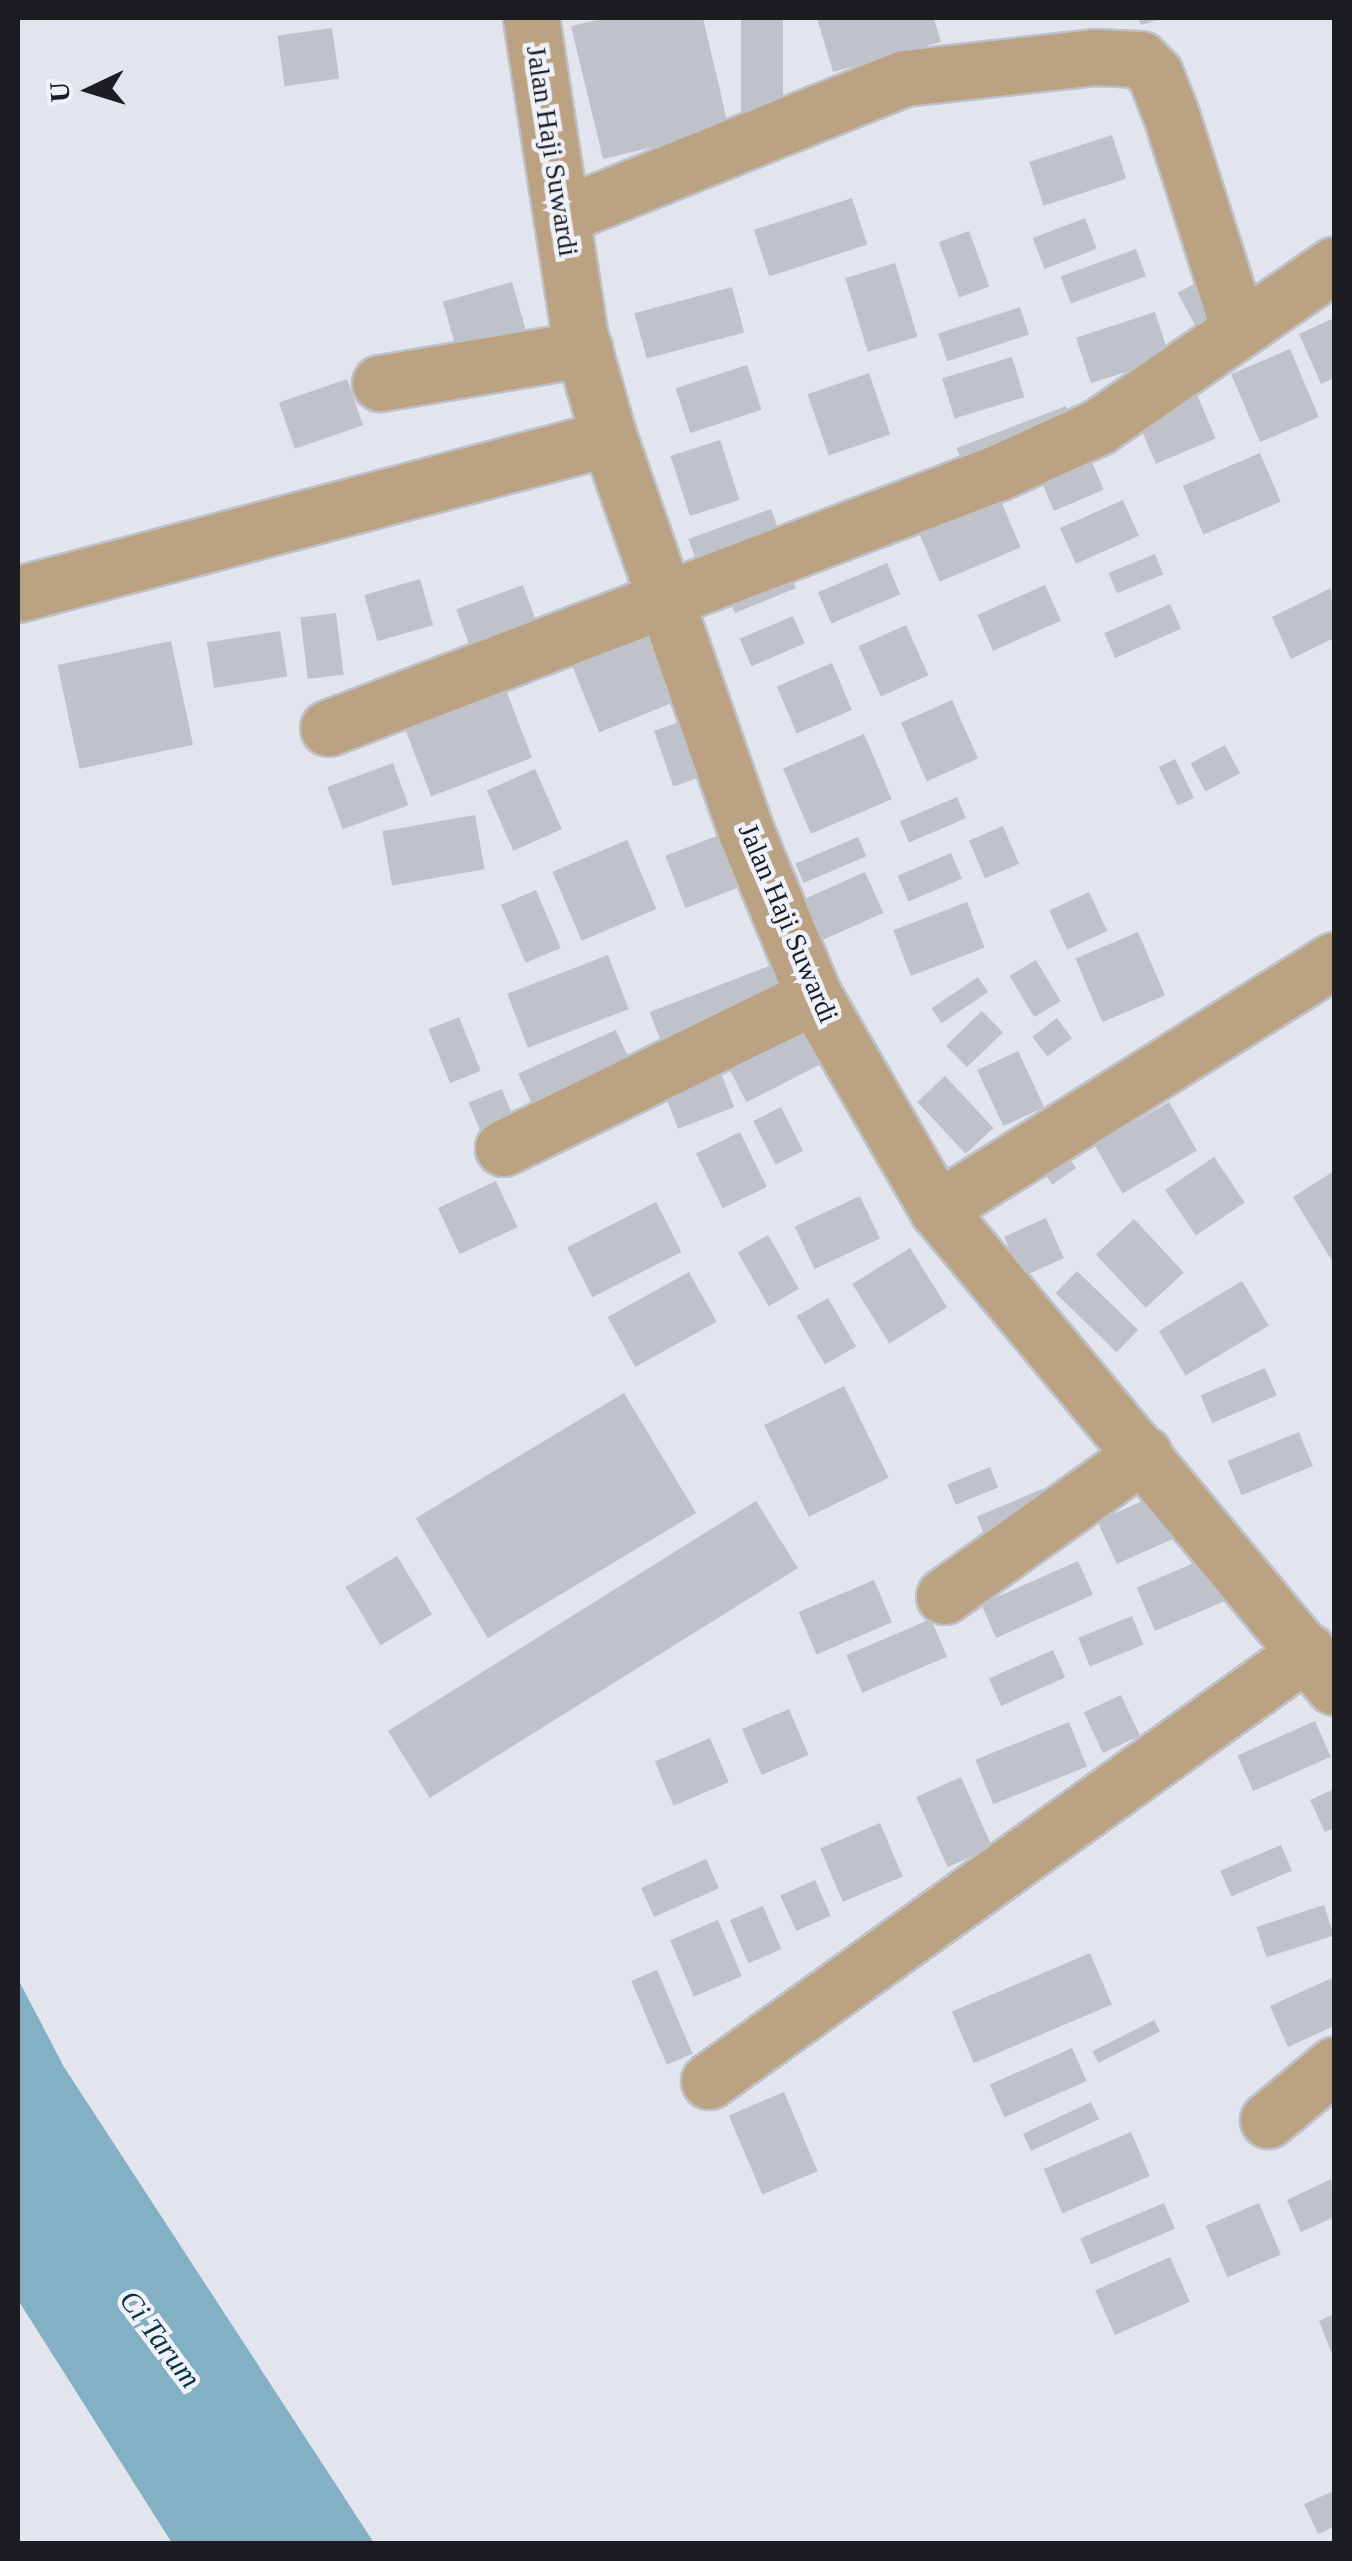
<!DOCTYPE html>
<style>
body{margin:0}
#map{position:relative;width:1352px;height:2561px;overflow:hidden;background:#e3e5ee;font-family:Georgia,serif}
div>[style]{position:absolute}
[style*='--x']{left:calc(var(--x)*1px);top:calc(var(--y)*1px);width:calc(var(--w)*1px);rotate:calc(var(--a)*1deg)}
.water>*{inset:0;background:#83b0c2}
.building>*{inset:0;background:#bfc2ca;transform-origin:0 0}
.roads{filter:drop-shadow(2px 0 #bfc1c9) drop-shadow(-2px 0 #bfc1c9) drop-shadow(0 2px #bfc1c9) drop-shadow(0 -2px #bfc1c9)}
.minor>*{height:55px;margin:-27.5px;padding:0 27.5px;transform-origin:27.5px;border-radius:27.5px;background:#bba283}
span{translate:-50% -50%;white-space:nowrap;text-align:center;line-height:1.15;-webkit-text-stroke:9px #f0f2fb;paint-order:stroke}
.street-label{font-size:28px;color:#1c1d20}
.water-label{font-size:30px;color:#083341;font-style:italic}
.frame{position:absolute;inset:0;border:20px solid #1c1d20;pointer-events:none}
.north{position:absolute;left:40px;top:40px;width:100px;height:100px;-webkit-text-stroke:8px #f0f2fb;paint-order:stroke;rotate:266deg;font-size:28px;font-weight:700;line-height:40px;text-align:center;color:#1c1d20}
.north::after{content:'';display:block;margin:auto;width:35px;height:45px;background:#1c1d20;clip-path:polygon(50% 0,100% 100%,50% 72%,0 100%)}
</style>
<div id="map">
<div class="water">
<div style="clip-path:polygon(18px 1979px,64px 2067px,374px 2543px,172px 2543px,18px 2300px)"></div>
</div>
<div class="building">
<div style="clip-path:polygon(607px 18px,703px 18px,729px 129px,603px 159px,571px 26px)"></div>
<div style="left:741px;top:18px;width:42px;height:106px"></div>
<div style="clip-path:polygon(817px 18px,934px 18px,941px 42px,833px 72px)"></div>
<div style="clip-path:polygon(1138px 18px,1164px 18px,1141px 25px)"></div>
<div style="left:332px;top:28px;width:51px;height:55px;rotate:82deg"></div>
<div style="left:1112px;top:135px;width:46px;height:87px;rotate:72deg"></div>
<div style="left:852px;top:198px;width:49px;height:103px;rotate:72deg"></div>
<div style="left:1085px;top:218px;width:33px;height:56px;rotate:69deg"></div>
<div style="left:969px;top:231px;width:59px;height:32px;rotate:70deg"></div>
<div style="left:1136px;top:249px;width:29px;height:80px;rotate:70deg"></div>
<div style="left:895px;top:263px;width:77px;height:52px;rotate:73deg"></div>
<div style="left:1208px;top:276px;width:51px;height:35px;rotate:61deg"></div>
<div style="left:512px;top:282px;width:54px;height:72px;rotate:74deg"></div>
<div style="left:732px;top:287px;width:47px;height:101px;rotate:75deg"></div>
<div style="left:1020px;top:307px;width:29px;height:86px;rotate:72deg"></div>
<div style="left:1155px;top:312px;width:48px;height:83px;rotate:72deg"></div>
<div style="clip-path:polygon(1334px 318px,1334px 378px,1321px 384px,1299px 334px)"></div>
<div style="left:1290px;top:349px;width:74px;height:64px;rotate:67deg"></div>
<div style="left:1012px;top:357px;width:42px;height:73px;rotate:73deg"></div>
<div style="left:747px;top:365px;width:47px;height:75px;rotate:72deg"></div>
<div style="left:869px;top:373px;width:65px;height:65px;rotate:71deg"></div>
<div style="left:347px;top:379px;width:49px;height:72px;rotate:71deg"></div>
<div style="left:1193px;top:385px;width:58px;height:65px;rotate:67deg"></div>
<div style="left:1066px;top:406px;width:31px;height:117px;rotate:69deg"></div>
<div style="left:720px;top:440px;width:63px;height:52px;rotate:72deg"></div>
<div style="left:1088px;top:453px;width:40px;height:54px;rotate:67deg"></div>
<div style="left:1260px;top:453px;width:53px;height:84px;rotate:67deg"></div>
<div style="left:998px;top:494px;width:58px;height:88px;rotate:67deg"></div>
<div style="left:1123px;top:500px;width:39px;height:69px;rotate:66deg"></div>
<div style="left:771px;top:509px;width:29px;height:88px;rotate:70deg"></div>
<div style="left:1155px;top:554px;width:22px;height:50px;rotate:68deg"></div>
<div style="left:887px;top:563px;width:34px;height:75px;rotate:67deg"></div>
<div style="left:787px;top:566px;width:24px;height:66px;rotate:68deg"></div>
<div style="left:420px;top:579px;width:48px;height:58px;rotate:74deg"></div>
<div style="left:523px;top:585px;width:45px;height:71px;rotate:70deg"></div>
<div style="left:1045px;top:585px;width:39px;height:74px;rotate:66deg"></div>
<div style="clip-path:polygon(1331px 588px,1334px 638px,1291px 659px,1272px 617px)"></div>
<div style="left:1170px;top:604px;width:27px;height:72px;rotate:66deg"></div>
<div style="left:336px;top:613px;width:62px;height:36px;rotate:83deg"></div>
<div style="left:649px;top:613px;width:92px;height:91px;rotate:68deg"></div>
<div style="left:793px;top:616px;width:30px;height:58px;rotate:67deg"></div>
<div style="left:906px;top:625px;width:55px;height:52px;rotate:66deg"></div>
<div style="left:280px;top:631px;width:46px;height:74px;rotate:81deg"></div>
<div style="left:171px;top:641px;width:106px;height:116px;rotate:78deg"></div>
<div style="left:832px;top:663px;width:51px;height:60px;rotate:67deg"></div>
<div style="left:504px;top:685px;width:78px;height:108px;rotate:69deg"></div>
<div style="left:952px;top:700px;width:64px;height:56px;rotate:66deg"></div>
<div style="left:691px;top:718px;width:59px;height:39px;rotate:71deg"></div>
<div style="left:864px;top:734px;width:71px;height:88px;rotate:67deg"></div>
<div style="left:1225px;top:745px;width:32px;height:39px;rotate:62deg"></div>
<div style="left:1175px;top:759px;width:43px;height:18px;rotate:64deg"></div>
<div style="left:393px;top:763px;width:45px;height:70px;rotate:70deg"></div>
<div style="left:535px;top:769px;width:66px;height:53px;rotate:66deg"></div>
<div style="left:957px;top:797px;width:23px;height:62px;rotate:67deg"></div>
<div style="left:475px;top:815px;width:55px;height:94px;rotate:80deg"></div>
<div style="left:1003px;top:826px;width:41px;height:37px;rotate:67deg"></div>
<div style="left:727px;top:832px;width:56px;height:66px;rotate:69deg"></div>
<div style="left:858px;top:837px;width:21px;height:68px;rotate:67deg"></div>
<div style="left:627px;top:840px;width:75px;height:81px;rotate:67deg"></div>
<div style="left:951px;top:853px;width:28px;height:58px;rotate:67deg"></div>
<div style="left:865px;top:872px;width:45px;height:67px;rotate:66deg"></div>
<div style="left:536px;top:890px;width:63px;height:38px;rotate:67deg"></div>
<div style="left:1089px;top:892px;width:43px;height:44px;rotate:65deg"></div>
<div style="left:967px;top:902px;width:49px;height:79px;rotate:69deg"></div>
<div style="left:1138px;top:932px;width:69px;height:68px;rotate:67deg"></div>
<div style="left:608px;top:955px;width:58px;height:108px;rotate:69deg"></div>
<div style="left:1036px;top:960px;width:48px;height:31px;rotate:59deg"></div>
<div style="left:772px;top:965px;width:39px;height:131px;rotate:69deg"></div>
<div style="left:978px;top:977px;width:18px;height:56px;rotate:56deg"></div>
<div style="left:806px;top:1010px;width:55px;height:95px;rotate:63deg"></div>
<div style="left:982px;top:1011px;width:30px;height:50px;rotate:46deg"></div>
<div style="left:459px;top:1017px;width:58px;height:33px;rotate:68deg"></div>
<div style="left:1057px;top:1018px;width:25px;height:31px;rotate:53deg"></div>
<div style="left:616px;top:1030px;width:54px;height:107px;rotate:66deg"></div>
<div style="left:1018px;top:1051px;width:62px;height:45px;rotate:65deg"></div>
<div style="left:714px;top:1055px;width:56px;height:60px;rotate:69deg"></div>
<div style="left:945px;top:1076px;width:71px;height:38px;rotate:47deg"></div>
<div style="left:502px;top:1089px;width:48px;height:36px;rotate:68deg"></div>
<div style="left:1169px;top:1102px;width:56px;height:86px;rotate:60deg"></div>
<div style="left:781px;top:1107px;width:49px;height:31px;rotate:63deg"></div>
<div style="left:740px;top:1132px;width:61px;height:49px;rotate:64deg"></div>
<div style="left:1060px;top:1145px;width:28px;height:29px;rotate:55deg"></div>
<div style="left:1214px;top:1157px;width:55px;height:59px;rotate:56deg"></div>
<div style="clip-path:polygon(1334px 1171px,1334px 1264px,1293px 1197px)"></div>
<div style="left:496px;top:1181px;width:51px;height:64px;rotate:65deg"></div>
<div style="left:860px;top:1196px;width:47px;height:72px;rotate:65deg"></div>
<div style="left:656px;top:1202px;width:56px;height:100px;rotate:63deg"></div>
<div style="left:1046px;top:1218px;width:44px;height:46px;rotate:66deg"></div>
<div style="left:1134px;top:1219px;width:73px;height:52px;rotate:47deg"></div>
<div style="left:768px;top:1235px;width:62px;height:35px;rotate:60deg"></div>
<div style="left:910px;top:1248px;width:70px;height:68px;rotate:58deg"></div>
<div style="left:1077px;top:1271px;width:85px;height:31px;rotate:44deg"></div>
<div style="left:689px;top:1272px;width:57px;height:93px;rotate:61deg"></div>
<div style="left:1242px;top:1281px;width:52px;height:97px;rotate:59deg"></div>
<div style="left:828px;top:1298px;width:56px;height:36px;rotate:60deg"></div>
<div style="left:1265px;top:1368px;width:30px;height:70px;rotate:67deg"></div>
<div style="left:844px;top:1386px;width:102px;height:89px;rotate:64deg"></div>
<div style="left:624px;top:1393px;width:140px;height:243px;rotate:59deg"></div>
<div style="left:1299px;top:1432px;width:37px;height:77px;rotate:68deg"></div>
<div style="left:990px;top:1467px;width:22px;height:46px;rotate:68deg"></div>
<div style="left:1042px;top:1489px;width:28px;height:71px;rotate:67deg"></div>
<div style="left:1165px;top:1491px;width:47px;height:74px;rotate:66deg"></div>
<div style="left:756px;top:1501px;width:79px;height:434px;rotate:58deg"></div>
<div style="left:1213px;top:1555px;width:47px;height:83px;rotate:67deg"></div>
<div style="left:397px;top:1556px;width:68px;height:60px;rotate:59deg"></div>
<div style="left:1078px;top:1561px;width:37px;height:106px;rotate:66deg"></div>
<div style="left:874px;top:1580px;width:46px;height:82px;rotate:67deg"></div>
<div style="left:1132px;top:1616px;width:31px;height:58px;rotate:68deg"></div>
<div style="left:931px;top:1619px;width:41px;height:92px;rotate:67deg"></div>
<div style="left:1053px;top:1650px;width:30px;height:70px;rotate:66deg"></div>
<div style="left:1121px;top:1695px;width:45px;height:41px;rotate:65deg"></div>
<div style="left:789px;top:1709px;width:50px;height:51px;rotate:67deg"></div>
<div style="left:1315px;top:1721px;width:39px;height:85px;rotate:66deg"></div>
<div style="left:1069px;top:1722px;width:48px;height:101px;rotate:68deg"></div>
<div style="left:710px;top:1738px;width:48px;height:60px;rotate:67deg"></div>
<div style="left:961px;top:1777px;width:77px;height:49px;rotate:66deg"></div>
<div style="clip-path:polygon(1334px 1789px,1334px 1828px,1325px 1832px,1310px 1800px)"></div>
<div style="left:880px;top:1823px;width:58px;height:65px;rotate:67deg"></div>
<div style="left:1281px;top:1845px;width:28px;height:66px;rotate:67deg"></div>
<div style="left:706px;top:1859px;width:32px;height:71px;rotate:66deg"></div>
<div style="left:815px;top:1880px;width:39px;height:38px;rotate:66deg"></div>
<div style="left:1324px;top:1905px;width:32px;height:71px;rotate:72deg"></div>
<div style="left:763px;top:1906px;width:47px;height:36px;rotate:67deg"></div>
<div style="left:718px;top:1920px;width:61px;height:52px;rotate:67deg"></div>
<div style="left:1090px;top:1953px;width:56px;height:150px;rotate:67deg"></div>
<div style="left:657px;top:1970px;width:91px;height:28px;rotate:67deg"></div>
<div style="clip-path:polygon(1334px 1977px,1334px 2026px,1288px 2047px,1270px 2006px)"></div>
<div style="left:1154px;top:2020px;width:13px;height:69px;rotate:63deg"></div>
<div style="left:1072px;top:2048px;width:36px;height:90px;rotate:66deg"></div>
<div style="left:784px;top:2092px;width:86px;height:60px;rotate:67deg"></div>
<div style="left:1091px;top:2102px;width:19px;height:75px;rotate:65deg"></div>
<div style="left:1131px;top:2132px;width:48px;height:95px;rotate:67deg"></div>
<div style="clip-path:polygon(1331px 2179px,1334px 2217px,1301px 2232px,1287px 2200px)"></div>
<div style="left:1164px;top:2203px;width:28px;height:91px;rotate:67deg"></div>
<div style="left:1259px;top:2203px;width:56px;height:58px;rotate:67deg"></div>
<div style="left:1170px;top:2257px;width:49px;height:82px;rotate:66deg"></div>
<div style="clip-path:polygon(1334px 2314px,1334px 2359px,1319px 2321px)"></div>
<div style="clip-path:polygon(1334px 2491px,1334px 2527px,1318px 2534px,1304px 2504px)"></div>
</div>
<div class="roads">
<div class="minor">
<div style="--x:531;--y:18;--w:319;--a:81.3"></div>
<div style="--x:579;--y:333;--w:109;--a:74.1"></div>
<div style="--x:609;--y:438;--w:417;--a:70.8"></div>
<div style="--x:746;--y:832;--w:178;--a:67.5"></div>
<div style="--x:814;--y:996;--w:246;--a:60"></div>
<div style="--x:937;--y:1209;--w:621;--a:50.29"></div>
<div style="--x:566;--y:214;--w:365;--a:-21.9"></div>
<div style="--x:905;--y:78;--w:190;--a:-6.3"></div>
<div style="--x:1094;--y:57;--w:46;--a:2.5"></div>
<div style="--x:1140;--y:59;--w:21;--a:45"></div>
<div style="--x:1155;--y:74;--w:44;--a:68.7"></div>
<div style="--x:1171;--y:115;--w:225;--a:72.4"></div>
<div style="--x:380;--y:383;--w:207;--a:-9.5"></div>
<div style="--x:18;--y:594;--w:611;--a:-14.79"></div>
<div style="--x:328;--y:728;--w:718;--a:-20.88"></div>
<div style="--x:999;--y:472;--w:109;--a:-24.4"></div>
<div style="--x:1098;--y:427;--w:286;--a:-34.5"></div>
<div style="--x:503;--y:1148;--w:346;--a:-26"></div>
<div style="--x:937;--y:1209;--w:469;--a:-32.1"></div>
<div style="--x:944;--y:1596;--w:245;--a:-35.4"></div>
<div style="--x:709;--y:2081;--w:737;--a:-35.67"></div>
<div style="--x:1268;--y:2120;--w:86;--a:-39.8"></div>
</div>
</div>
<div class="street-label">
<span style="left:552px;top:151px;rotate:81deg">Jalan Haji Suwardi</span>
<span style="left:788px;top:923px;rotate:67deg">Jalan Haji Suwardi</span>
</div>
<div class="water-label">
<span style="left:160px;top:2339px;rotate:53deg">Ci Tarum</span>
</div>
<div class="frame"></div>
<div class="north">U</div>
</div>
